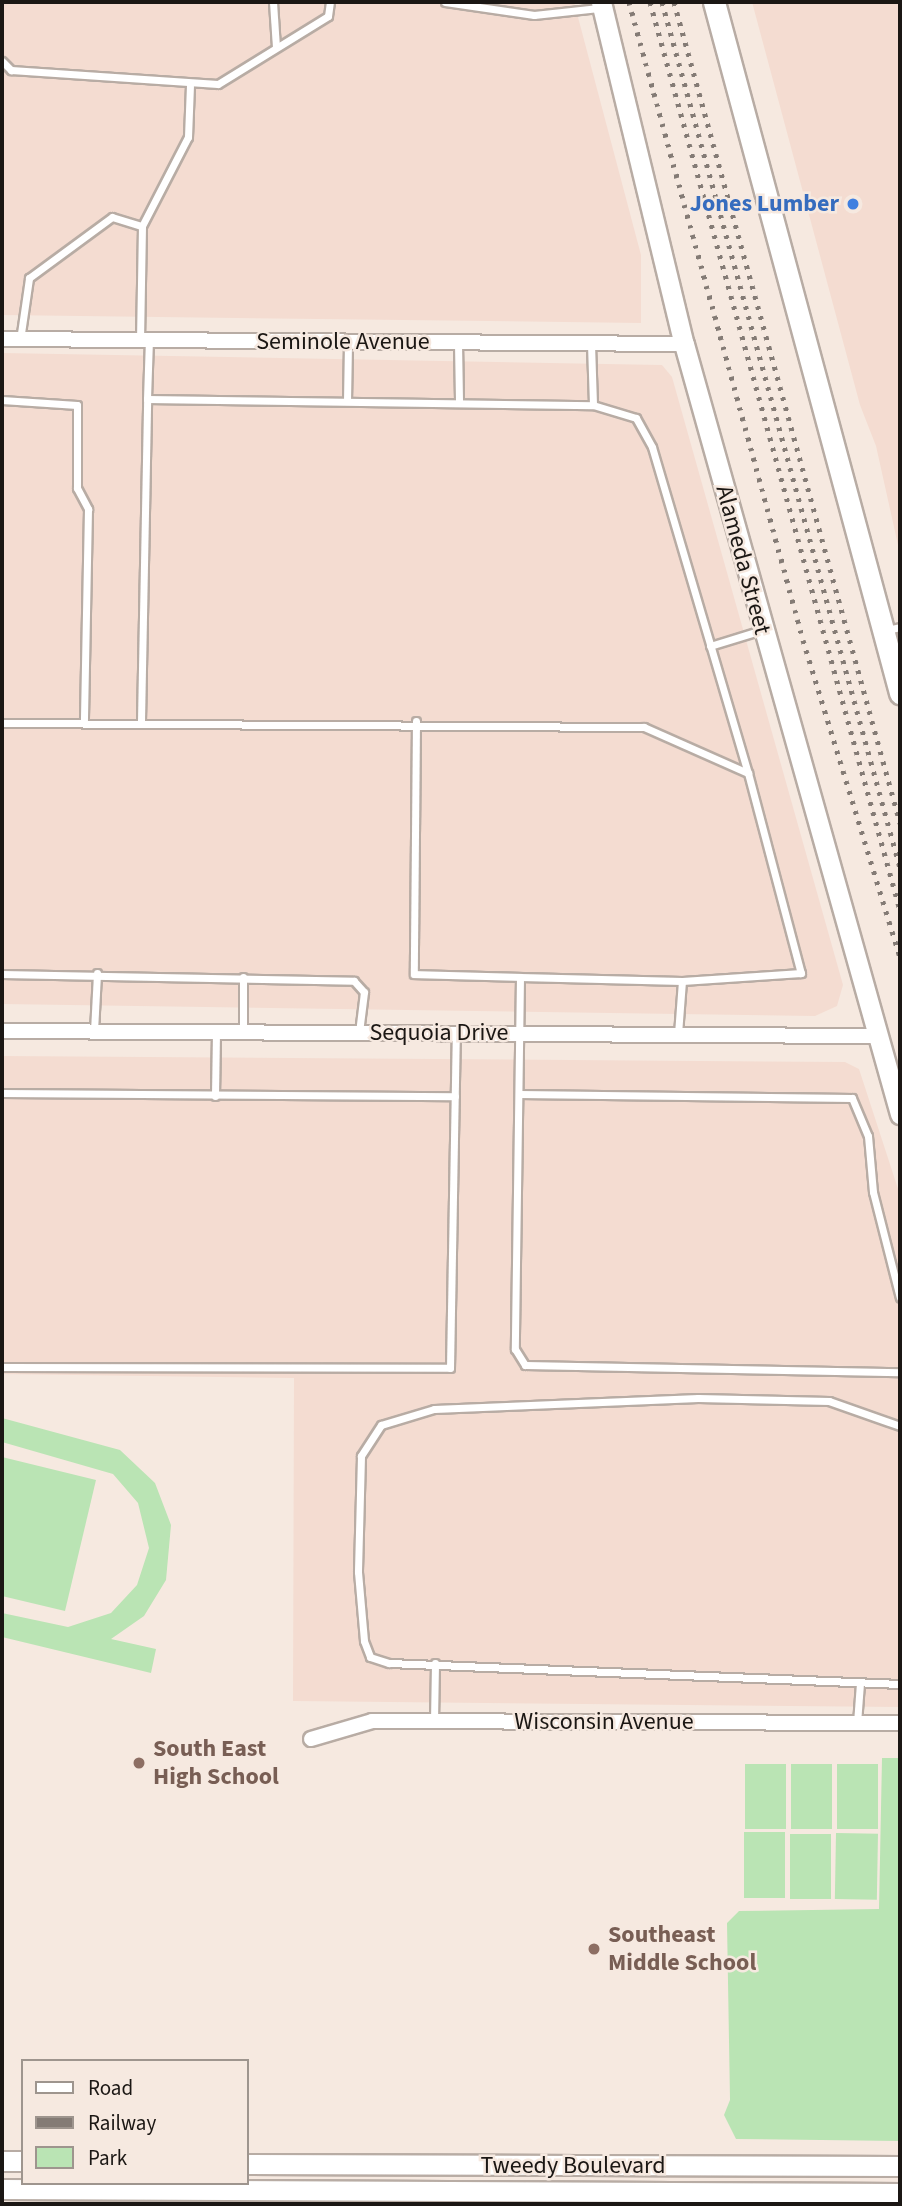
<!DOCTYPE html>
<style>
body{margin:0}
#map{position:relative;width:902px;height:2206px;overflow:hidden;background:#f6e9e0;font-family:"Source Sans 3",sans-serif}
div>[style]{position:absolute}
[style*='--x']{left:calc(var(--x)*1px);top:calc(var(--y)*1px);width:calc(var(--w)*1px);rotate:calc(var(--a)*1deg)}
.industrial>*{inset:0;background:#f4dcd1}
.green>*{inset:0;background:#bae4b4;transform-origin:0 0}
.roads{filter:drop-shadow(2px 0 #b8aca4) drop-shadow(-2px 0 #b8aca4) drop-shadow(0 2px #b8aca4) drop-shadow(0 -2px #b8aca4)}
.lane>*{height:7px;margin:-3.5px;padding:0 3.5px;transform-origin:3.5px;border-radius:3.5px;background:#fff}
.street>*{height:14px;margin:-7px;padding:0 7px;transform-origin:7px;border-radius:7px;background:#fff}
.secondary>*{height:19px;margin:-9.5px;padding:0 9.5px;transform-origin:9.5px;border-radius:9.5px;background:#fff}
.primary>*{height:21px;margin:-10.5px;padding:0 10.5px;transform-origin:10.5px;border-radius:10.5px;background:#fff}
.rail>*{height:5px;margin-top:-2.5px;transform-origin:0;background:repeating-linear-gradient(90deg,#847b75 0 3.5px,transparent 0 10.5px)}
.dots>*{width:19px;height:19px;translate:-50% -50%;box-sizing:border-box;border:4px solid #f6e9e0;border-radius:50%}
span{translate:-50% -50%;white-space:nowrap;text-align:center;line-height:1.15;-webkit-text-stroke:5px #f6e9e0;paint-order:stroke}
.shop-label{font-size:24px;color:#366cbe;font-weight:700}
.right{translate:-100% -50%;text-align:right}
.street-label{font-size:24px;color:#1b1714}
.education-label{font-size:24px;color:#785e54;font-weight:700}
.left{translate:0 -50%;text-align:left}
.frame{position:absolute;inset:0;border:4px solid #1b1714;pointer-events:none}
.legend{position:absolute;left:21px;top:2059px;width:228px;height:126px;box-sizing:border-box;background:#f6e9e0;border:2px solid #9e958e;margin:0;padding:9px 12px;list-style:none;font-size:21px;color:#1b1714}
.legend li{display:flex;align-items:center;gap:14px;height:35px}
.legend b{width:35px;border:2px solid #9e958e}
</style>
<div id="map">
<div class="industrial">
<div style="clip-path:polygon(2px 2px,574px 2px,641px 255px,641px 323px,2px 315px)"></div>
<div style="clip-path:polygon(752px 2px,900px 2px,900px 554px,876px 446px,860px 405px)"></div>
<div style="clip-path:polygon(2px 353px,662px 365px,672px 377px,843px 985px,837px 1006px,815px 1016px,2px 1004px)"></div>
<div style="clip-path:polygon(2px 1056px,845px 1062px,859px 1069px,900px 1195px,900px 1707px,293px 1701px,294px 1378px,2px 1374px)"></div>
</div>
<div class="green">
<div style="clip-path:polygon(2px 1418px,120px 1450px,155px 1483px,171px 1525px,166px 1580px,144px 1616px,111px 1639px,156px 1649px,151px 1673px,2px 1637px,2px 1613px,68px 1627px,111px 1613px,137px 1585px,149px 1548px,138px 1503px,113px 1474px,2px 1442px)"></div>
<div style="clip-path:polygon(2px 1457px,96px 1480px,65px 1611px,2px 1596px)"></div>
<div style="clip-path:polygon(882px 1758px,900px 1758px,900px 2141px,736px 2139px,724px 2115px,730px 2100px,727px 1923px,739px 1911px,879px 1909px)"></div>
<div style="left:745px;top:1764px;width:41px;height:65px"></div>
<div style="left:791px;top:1764px;width:41px;height:65px"></div>
<div style="left:837px;top:1764px;width:41px;height:65px"></div>
<div style="left:744px;top:1832px;width:41px;height:66px"></div>
<div style="left:836px;top:1833px;width:42px;height:66px;rotate:1deg"></div>
<div style="left:790px;top:1834px;width:41px;height:65px"></div>
</div>
<div class="roads">
<div class="lane">
<div style="--x:273;--y:2;--w:45;--a:86.2"></div>
<div style="--x:445;--y:2;--w:90;--a:8.3"></div>
<div style="--x:534;--y:15;--w:65;--a:-6.1"></div>
<div style="--x:2;--y:61;--w:13;--a:45"></div>
<div style="--x:11;--y:70;--w:207;--a:3.9"></div>
<div style="--x:218;--y:84;--w:129;--a:-31.7"></div>
<div style="--x:328;--y:16;--w:14;--a:-82"></div>
<div style="--x:142;--y:226;--w:100;--a:-62.7"></div>
<div style="--x:188;--y:137;--w:51;--a:-87.8"></div>
<div style="--x:20;--y:340;--w:63;--a:-81.7"></div>
<div style="--x:29;--y:278;--w:103;--a:-36.3"></div>
<div style="--x:112;--y:217;--w:31;--a:17"></div>
<div style="--x:142;--y:226;--w:114;--a:91"></div>
<div style="--x:458;--y:343;--w:60;--a:89"></div>
<div style="--x:591;--y:344;--w:61;--a:88.1"></div>
<div style="--x:147;--y:399;--w:59;--a:-88.1"></div>
<div style="--x:2;--y:400;--w:75;--a:3.8"></div>
<div style="--x:77;--y:405;--w:83;--a:90"></div>
<div style="--x:77;--y:488;--w:24;--a:62"></div>
<div style="--x:88;--y:509;--w:213;--a:91.1"></div>
<div style="--x:347;--y:401;--w:59;--a:-89"></div>
<div style="--x:887;--y:630;--w:13;--a:-13"></div>
<div style="--x:710;--y:646;--w:54;--a:-17.1"></div>
<div style="--x:141;--y:721;--w:322;--a:-88.9"></div>
<div style="--x:147;--y:399;--w:446;--a:0.8"></div>
<div style="--x:593;--y:405;--w:45;--a:16.8"></div>
<div style="--x:636;--y:418;--w:33;--a:61"></div>
<div style="--x:652;--y:447;--w:340;--a:73.6"></div>
<div style="--x:416;--y:721;--w:253;--a:90.5"></div>
<div style="--x:414;--y:974;--w:106;--a:1.6"></div>
<div style="--x:2;--y:723;--w:642;--a:0.36"></div>
<div style="--x:644;--y:727;--w:114;--a:23.9"></div>
<div style="--x:748;--y:773;--w:207;--a:75.2"></div>
<div style="--x:801;--y:973;--w:119;--a:176.2"></div>
<div style="--x:2;--y:974;--w:352;--a:1.1"></div>
<div style="--x:354;--y:981;--w:15;--a:48"></div>
<div style="--x:364;--y:992;--w:41;--a:97"></div>
<div style="--x:94;--y:1031;--w:58;--a:-87"></div>
<div style="--x:243;--y:1032;--w:55;--a:-90"></div>
<div style="--x:678;--y:1034;--w:53;--a:-85.7"></div>
<div style="--x:682;--y:981;--w:162;--a:-178.6"></div>
<div style="--x:520;--y:977;--w:372;--a:90.8"></div>
<div style="--x:515;--y:1349;--w:19;--a:58"></div>
<div style="--x:525;--y:1365;--w:375;--a:1.1"></div>
<div style="--x:2;--y:1093;--w:453;--a:0.4"></div>
<div style="--x:519;--y:1094;--w:333;--a:0.7"></div>
<div style="--x:852;--y:1098;--w:41;--a:67.2"></div>
<div style="--x:868;--y:1136;--w:56;--a:84.9"></div>
<div style="--x:873;--y:1192;--w:109;--a:75.7"></div>
<div style="--x:215;--y:1096;--w:64;--a:-89.1"></div>
<div style="--x:2;--y:1367;--w:448;--a:0.1"></div>
<div style="--x:450;--y:1368;--w:334;--a:-89"></div>
<div style="--x:900;--y:1426;--w:75;--a:-160.6"></div>
<div style="--x:829;--y:1401;--w:131;--a:-178.7"></div>
<div style="--x:698;--y:1398;--w:264;--a:177.6"></div>
<div style="--x:434;--y:1409;--w:55;--a:163.2"></div>
<div style="--x:381;--y:1425;--w:37;--a:123"></div>
<div style="--x:361;--y:1456;--w:116;--a:91.5"></div>
<div style="--x:358;--y:1572;--w:69;--a:85"></div>
<div style="--x:364;--y:1641;--w:17;--a:69"></div>
<div style="--x:370;--y:1657;--w:20;--a:18"></div>
<div style="--x:389;--y:1663;--w:511;--a:2.35"></div>
<div style="--x:434;--y:1721;--w:58;--a:-89"></div>
<div style="--x:857;--y:1723;--w:40;--a:-85.7"></div>
</div>
<div class="street">
<div style="--x:2;--y:339;--w:682;--a:0.42"></div>
<div style="--x:2;--y:1031;--w:874;--a:0.33"></div>
<div style="--x:311;--y:1739;--w:64;--a:-16.4"></div>
<div style="--x:372;--y:1721;--w:528;--a:0.22"></div>
</div>
<div class="secondary">
<div style="--x:601;--y:2;--w:352;--a:76.4"></div>
<div style="--x:684;--y:344;--w:800;--a:74.33"></div>
<div style="--x:2;--y:2161;--w:21;--a:0"></div>
<div style="--x:247;--y:2164;--w:653;--a:0.18"></div>
<div style="--x:2;--y:2189;--w:898;--a:0.26"></div>
</div>
<div class="primary">
<div style="--x:714;--y:2;--w:716;--a:74.93"></div>
</div>
</div>
<div class="rail">
<div style="--x:629;--y:2;--w:661;--a:74.74"></div>
<div style="--x:803;--y:640;--w:332;--a:73"></div>
<div style="--x:650;--y:2;--w:942;--a:74.61"></div>
<div style="--x:662;--y:2;--w:898;--a:74.63"></div>
<div style="--x:674;--y:2;--w:852;--a:74.61"></div>
</div>
<div class="dots">
<div style="left:853px;top:204px;background:#3f7fe0"></div>
<div style="left:139px;top:1763px;background:#8d6e63"></div>
<div style="left:594px;top:1949px;background:#8d6e63"></div>
</div>
<div class="shop-label">
<span class="right" style="left:839px;top:204px">Jones Lumber</span>
</div>
<div class="street-label">
<span style="left:343px;top:342px">Seminole Avenue</span>
<span style="left:743px;top:560px;rotate:75deg">Alameda Street</span>
<span style="left:439px;top:1033px">Sequoia Drive</span>
<span style="left:604px;top:1722px">Wisconsin Avenue</span>
<span style="left:573px;top:2166px">Tweedy Boulevard</span>
</div>
<div class="education-label">
<span class="left" style="left:153px;top:1763px">South East<br>High School</span>
<span class="left" style="left:608px;top:1949px">Southeast<br>Middle School</span>
</div>
<div class="frame"></div>
<ul class="legend">
<li><b style="height:9px;background:#fff"></b>Road</li>
<li><b style="height:9px;background:#847b75"></b>Railway</li>
<li><b style="height:19px;background:#bae4b4"></b>Park</li>
</ul>
</div>
